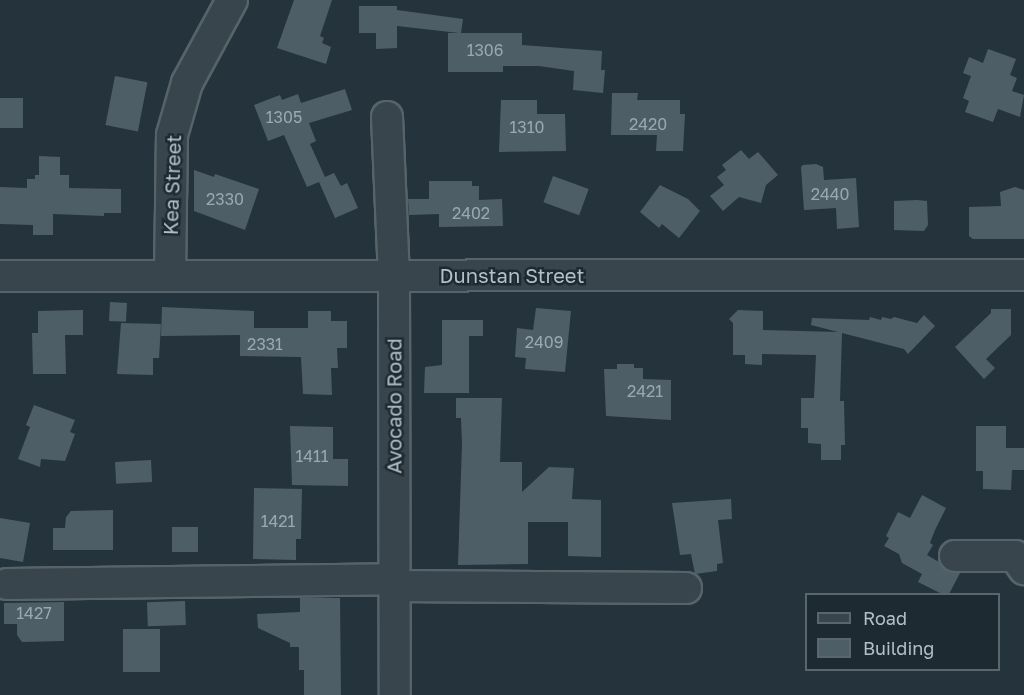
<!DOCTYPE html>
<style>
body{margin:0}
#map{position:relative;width:1024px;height:695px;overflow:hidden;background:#25343c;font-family:"Golos Text",sans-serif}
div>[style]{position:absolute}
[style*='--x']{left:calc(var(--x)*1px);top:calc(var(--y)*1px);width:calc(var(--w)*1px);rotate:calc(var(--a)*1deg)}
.building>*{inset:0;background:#4e5e67;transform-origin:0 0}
.roads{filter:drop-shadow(2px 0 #57636a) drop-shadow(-2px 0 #57636a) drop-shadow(0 2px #57636a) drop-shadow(0 -2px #57636a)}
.minor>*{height:30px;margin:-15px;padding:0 15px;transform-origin:15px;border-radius:15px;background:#39454c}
span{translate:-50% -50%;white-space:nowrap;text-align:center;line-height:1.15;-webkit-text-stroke:5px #1e2a31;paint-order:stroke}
.number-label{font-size:16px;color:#9aa8b0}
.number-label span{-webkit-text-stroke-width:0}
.street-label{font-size:20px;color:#b4c0c8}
.legend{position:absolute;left:805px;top:593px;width:195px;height:78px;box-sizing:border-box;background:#1e2a31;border:2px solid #5a666d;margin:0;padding:8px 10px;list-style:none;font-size:18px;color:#b4c0c8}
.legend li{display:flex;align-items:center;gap:12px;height:30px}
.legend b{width:30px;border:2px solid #5a666d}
</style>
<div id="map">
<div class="building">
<div style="clip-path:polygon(294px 0,332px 0,320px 36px,324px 38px,322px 43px,331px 47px,326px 64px,277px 48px)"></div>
<div style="clip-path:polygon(359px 6px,397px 6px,397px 10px,463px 19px,461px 33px,522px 33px,522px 45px,602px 51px,601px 70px,605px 70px,603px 93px,573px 90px,574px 71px,539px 66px,503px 66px,503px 72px,448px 72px,448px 33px,459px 33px,397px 26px,397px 48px,376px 49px,376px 33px,359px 33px)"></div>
<div style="clip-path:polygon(988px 49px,1016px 59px,1010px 75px,1017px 78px,1012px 91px,1024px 95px,1020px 117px,998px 109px,993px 122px,965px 112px,969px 101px,963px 98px,971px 76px,963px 73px,969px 57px,983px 63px)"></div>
<div style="left:115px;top:76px;width:33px;height:50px;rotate:11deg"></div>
<div style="clip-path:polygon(345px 89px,352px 110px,309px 123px,316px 141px,310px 144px,325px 177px,334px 173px,341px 186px,347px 183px,358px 208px,335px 218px,319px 182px,307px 187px,284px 135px,268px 141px,254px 105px,280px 95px,282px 100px,298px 94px,301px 103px)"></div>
<div style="clip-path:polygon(612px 93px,638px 93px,637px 100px,680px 100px,680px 114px,685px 114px,683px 151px,656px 151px,657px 135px,611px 135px)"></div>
<div style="left:0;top:98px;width:23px;height:30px"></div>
<div style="clip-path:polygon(501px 100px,537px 100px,537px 114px,565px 114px,566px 151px,499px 152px)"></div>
<div style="clip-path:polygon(741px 150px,749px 159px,758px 152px,778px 175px,766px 185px,761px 203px,739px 197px,723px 211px,710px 196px,724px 185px,717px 177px,726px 170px,722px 165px)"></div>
<div style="clip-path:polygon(39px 156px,60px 157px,60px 175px,69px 175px,69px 188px,121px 189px,121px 213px,104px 213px,104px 216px,53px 214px,53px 235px,33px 235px,33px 225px,0 224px,0 187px,27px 188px,27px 179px,35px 179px,35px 175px,39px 175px)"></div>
<div style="clip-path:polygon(816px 164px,823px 167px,824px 180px,856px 178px,859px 227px,837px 229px,836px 208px,804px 210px,801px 167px,803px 165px)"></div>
<div style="clip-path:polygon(194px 170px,214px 177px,215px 174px,259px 189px,245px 230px,194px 211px)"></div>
<div style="left:553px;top:176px;width:38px;height:28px;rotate:20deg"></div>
<div style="clip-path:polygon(429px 181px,472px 181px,472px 186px,479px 186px,479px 200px,502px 199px,503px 226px,439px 227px,439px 214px,409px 215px,408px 199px,429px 199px)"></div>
<div style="clip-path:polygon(660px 185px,688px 199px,700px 211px,679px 238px,662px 224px,659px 228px,640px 212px)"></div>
<div style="clip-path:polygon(1015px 187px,1024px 190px,1024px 239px,973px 239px,969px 236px,969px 207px,1001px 206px,1000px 192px)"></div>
<div style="clip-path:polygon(917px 200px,927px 201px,928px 225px,924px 231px,894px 230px,894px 201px)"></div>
<div style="left:110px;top:302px;width:17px;height:19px;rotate:3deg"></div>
<div style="clip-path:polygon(162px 307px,254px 311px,254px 328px,308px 328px,308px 311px,331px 311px,331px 321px,347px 321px,347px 348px,337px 348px,338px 368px,331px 368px,332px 395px,303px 394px,301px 357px,240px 356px,240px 335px,161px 336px)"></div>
<div style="clip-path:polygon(536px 308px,571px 311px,565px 372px,525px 369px,526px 358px,515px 357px,517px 328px,533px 330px)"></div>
<div style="clip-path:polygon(991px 309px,1011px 309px,1011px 335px,986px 359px,995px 368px,984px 379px,955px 347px,991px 313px)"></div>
<div style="clip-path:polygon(83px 310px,83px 335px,65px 335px,66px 374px,33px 374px,32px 333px,38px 333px,38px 311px)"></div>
<div style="clip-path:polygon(738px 310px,763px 311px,763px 330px,838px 332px,811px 325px,812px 318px,869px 320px,870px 317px,881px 320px,882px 317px,891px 319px,894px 317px,917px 323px,924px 315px,935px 326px,908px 354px,904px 349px,842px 333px,840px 401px,844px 401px,845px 445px,841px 445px,841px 460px,821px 460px,821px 444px,808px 443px,808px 428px,801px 428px,801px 398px,814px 398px,816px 355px,762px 354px,762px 365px,745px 364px,745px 355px,733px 355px,733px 323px,729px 319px)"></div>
<div style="clip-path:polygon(442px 320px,483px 320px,483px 336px,469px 336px,469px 393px,424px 393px,425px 367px,442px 365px)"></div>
<div style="clip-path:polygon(121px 323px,161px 324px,159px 358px,153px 358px,153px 375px,117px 374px)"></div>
<div style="clip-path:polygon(617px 364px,634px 364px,634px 368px,643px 368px,643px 379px,671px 380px,671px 420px,606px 416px,604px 369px,617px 369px)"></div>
<div style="clip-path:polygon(456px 398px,502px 398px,500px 462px,522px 462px,522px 492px,549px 467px,574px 468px,572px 499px,601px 500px,601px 557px,568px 556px,568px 522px,528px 522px,528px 564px,458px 565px,462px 444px,461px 418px,456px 418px)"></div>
<div style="clip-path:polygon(34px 405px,75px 420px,70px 432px,75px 434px,65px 461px,41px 459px,40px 467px,18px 459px,30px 427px,26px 425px)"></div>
<div style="clip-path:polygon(290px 426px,333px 427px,333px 459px,348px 459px,348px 486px,292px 485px)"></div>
<div style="clip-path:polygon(976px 426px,1006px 426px,1006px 448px,1024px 448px,1024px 470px,1012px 470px,1011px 490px,983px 489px,983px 471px,976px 471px)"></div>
<div style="left:151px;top:460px;width:22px;height:36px;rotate:87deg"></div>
<div style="clip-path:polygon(254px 488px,302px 489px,301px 539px,296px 539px,296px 560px,253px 559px)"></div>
<div style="clip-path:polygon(922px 495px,946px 508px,935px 530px,930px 543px,933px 545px,927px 555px,939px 562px,947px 571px,960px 573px,949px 594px,942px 594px,918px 582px,922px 574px,902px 563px,899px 554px,884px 546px,889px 538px,886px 536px,898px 512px,910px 518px)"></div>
<div style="clip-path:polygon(731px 499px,732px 519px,718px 520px,723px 563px,717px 564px,717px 571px,695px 574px,691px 554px,680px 555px,672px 503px)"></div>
<div style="clip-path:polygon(113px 510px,113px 550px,53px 550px,53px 528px,65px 528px,66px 517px,71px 511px)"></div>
<div style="clip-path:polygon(0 518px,30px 523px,23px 562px,0 558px)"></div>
<div style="left:172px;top:527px;width:26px;height:25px"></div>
<div style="clip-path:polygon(300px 598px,340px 598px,341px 695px,304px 695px,304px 670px,299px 670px,299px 647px,290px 647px,290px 643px,258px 628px,257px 614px,300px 612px)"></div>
<div style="left:185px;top:601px;width:24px;height:38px;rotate:88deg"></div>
<div style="clip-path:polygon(64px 602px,64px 641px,22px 642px,17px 635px,17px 624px,4px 624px,4px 603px)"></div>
<div style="left:123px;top:629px;width:37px;height:43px"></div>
</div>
<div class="roads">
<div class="minor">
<div style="--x:387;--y:117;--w:158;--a:87.5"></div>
<div style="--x:394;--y:275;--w:420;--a:89.9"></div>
<div style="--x:0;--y:276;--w:1024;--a:-0.06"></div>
<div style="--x:170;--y:276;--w:141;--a:-89.2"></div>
<div style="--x:172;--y:135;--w:54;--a:-73.9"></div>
<div style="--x:187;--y:83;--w:94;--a:-61.5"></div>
<div style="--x:955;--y:556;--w:60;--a:0"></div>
<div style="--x:1015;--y:556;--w:16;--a:55"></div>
<div style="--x:7;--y:584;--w:388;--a:-0.7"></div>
<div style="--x:395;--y:586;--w:291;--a:0.4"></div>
</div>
</div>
<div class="number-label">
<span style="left:485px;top:50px">1306</span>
<span style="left:284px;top:117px">1305</span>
<span style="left:648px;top:124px">2420</span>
<span style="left:527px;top:127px">1310</span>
<span style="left:830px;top:194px">2440</span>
<span style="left:225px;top:199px">2330</span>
<span style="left:471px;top:213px">2402</span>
<span style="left:544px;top:342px">2409</span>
<span style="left:265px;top:344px">2331</span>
<span style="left:645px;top:391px">2421</span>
<span style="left:312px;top:456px">1411</span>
<span style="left:278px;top:521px">1421</span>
<span style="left:34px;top:613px">1427</span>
</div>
<div class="street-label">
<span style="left:172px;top:185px;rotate:-88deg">Kea Street</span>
<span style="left:512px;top:275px">Dunstan Street</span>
<span style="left:394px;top:406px;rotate:-90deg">Avocado Road</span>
</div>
<ul class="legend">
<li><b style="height:8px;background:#39454c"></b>Road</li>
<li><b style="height:16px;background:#4e5e67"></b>Building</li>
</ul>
</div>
